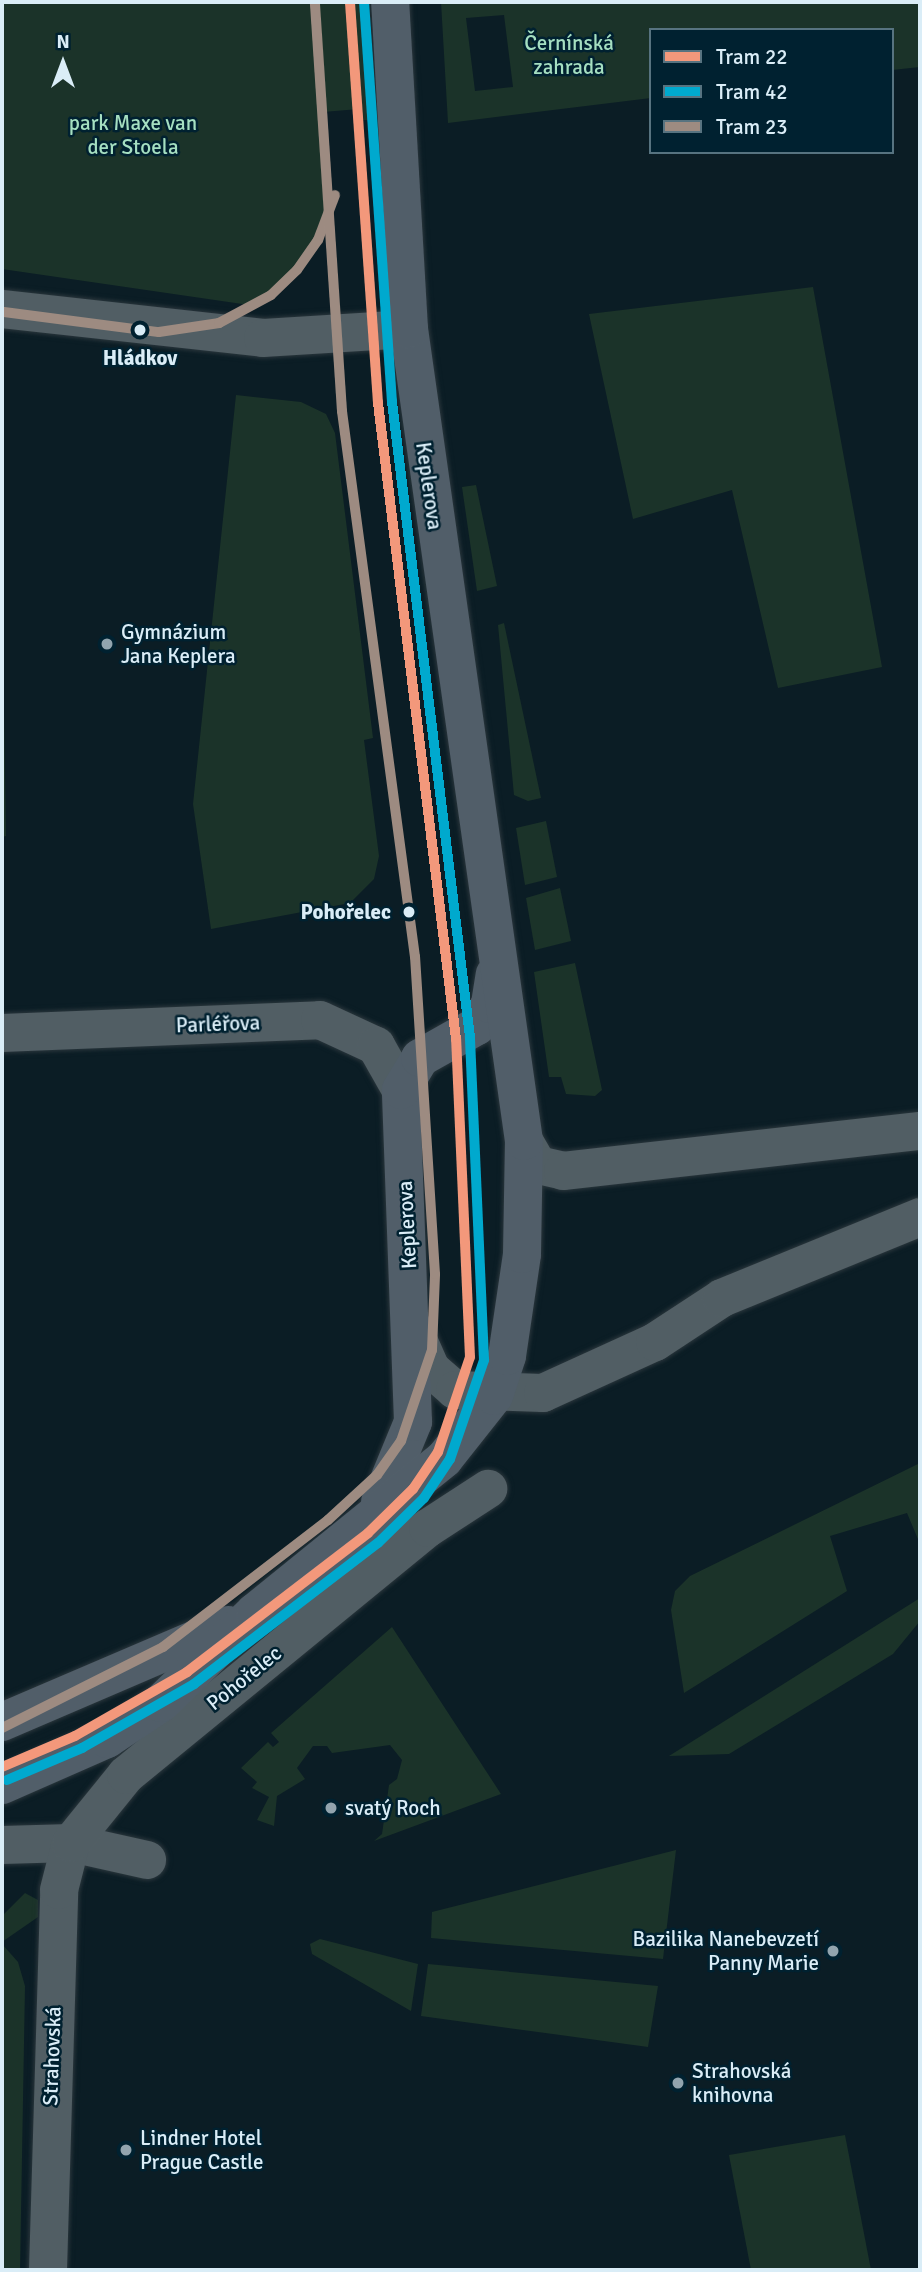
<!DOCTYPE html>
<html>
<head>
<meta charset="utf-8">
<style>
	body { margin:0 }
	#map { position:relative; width:922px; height:2272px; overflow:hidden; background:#0b1d25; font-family:Signika,sans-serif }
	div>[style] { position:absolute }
	.green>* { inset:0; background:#1b3329 }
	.roads { filter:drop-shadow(0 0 2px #2a363c) drop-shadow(0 0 2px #2a363c) }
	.minor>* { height:38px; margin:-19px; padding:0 19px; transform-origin:19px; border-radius:19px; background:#515e64 }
	.major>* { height:38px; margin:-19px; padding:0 19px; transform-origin:19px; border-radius:19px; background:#515e69 }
	.tram-1>* { height:10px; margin:-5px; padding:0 5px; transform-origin:5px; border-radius:5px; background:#f3987b }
	.tram-2>* { height:10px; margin:-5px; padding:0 5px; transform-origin:5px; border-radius:5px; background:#00a9ce }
	.tram-3>* { height:10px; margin:-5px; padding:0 5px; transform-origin:5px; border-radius:5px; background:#9d8b81 }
	.dots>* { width:19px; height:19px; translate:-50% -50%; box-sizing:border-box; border:4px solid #002130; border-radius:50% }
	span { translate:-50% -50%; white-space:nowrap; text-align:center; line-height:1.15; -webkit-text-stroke:5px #002130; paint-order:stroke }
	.park-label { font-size:21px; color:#a5dfc1 }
	.stop-label { font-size:21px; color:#daedf7; font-weight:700 }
	.right { translate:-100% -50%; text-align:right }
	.street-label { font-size:21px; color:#daedf7 }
	.poi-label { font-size:21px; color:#daedf7 }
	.left { translate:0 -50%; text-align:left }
	.frame { position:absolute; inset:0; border:4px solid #daedf7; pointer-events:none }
	.legend { position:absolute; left:649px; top:28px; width:245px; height:126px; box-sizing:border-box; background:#002130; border:2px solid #577380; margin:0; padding:9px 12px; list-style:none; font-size:21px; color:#daedf7 }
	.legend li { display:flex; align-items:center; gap:14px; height:35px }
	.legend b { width:35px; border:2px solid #577380 }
	.north { position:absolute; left:28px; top:28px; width:70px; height:70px; -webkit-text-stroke:5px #002130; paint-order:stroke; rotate:0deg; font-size:19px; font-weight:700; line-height:28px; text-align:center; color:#daedf7 }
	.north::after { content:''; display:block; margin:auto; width:24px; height:32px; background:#daedf7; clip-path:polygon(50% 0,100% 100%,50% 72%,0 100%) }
</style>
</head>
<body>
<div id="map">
	<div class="green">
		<div style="clip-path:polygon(2px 2px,362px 2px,369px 120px,360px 120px,359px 109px,323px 112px,328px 221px,289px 282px,256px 306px,2px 269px)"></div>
		<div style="clip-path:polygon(evenodd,441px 2px,920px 2px,920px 67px,892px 70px,892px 30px,651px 30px,651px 98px,448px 123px,441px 2px,504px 15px,513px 87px,475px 91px,466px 18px,504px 15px)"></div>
		<div style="clip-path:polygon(813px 287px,882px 667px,778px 688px,732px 490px,633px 519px,589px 314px)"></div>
		<div style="clip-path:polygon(236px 395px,301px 402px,326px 414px,335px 433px,373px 738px,364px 740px,379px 856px,374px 879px,350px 903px,211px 929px,193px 804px)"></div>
		<div style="clip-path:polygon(476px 485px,497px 586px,477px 591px,462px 487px)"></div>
		<div style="clip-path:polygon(2px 584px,6px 836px,2px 837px)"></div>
		<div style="clip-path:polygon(504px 623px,541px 798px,528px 801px,514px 795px,498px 625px)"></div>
		<div style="clip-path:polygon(546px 821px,557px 877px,525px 885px,516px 828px)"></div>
		<div style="clip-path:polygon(560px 888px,571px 941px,535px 950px,526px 898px)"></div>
		<div style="clip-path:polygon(575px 963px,602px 1090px,595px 1096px,566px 1094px,561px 1077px,549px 1077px,534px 972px)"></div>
		<div style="clip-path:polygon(920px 1463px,920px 1544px,907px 1513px,830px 1536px,847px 1591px,684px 1693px,671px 1610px,675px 1591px,690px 1576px)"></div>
		<div style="clip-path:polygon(920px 1598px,920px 1621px,893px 1654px,729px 1754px,669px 1756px)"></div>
		<div style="clip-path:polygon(392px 1627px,501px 1794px,374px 1841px,382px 1834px,389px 1785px,397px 1779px,402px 1760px,390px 1745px,332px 1753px,327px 1746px,313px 1746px,297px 1768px,305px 1779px,277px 1796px,274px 1826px,257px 1820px,269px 1797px,252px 1788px,257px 1782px,241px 1768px,268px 1742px,273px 1747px,279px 1742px,271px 1733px)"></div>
		<div style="clip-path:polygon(676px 1850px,663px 1959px,431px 1938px,432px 1912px)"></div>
		<div style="clip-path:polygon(25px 1893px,38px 1900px,38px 1917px,2px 1942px,2px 1916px)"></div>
		<div style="clip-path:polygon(320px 1939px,418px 1964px,411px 2011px,312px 1954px,310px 1944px)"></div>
		<div style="clip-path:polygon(2px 1944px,18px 1962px,25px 1986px,20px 2270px,2px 2270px)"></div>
		<div style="clip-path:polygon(428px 1964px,658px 1986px,648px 2047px,421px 2016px)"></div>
		<div style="clip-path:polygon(845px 2135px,871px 2270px,751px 2270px,729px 2155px)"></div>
	</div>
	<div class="roads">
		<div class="minor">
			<div style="left:2px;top:309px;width:263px;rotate:6.3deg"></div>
			<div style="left:263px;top:338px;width:146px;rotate:-3.5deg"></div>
			<div style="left:2px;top:1033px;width:318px;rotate:-2.3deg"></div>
			<div style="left:320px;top:1020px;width:62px;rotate:24.9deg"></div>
			<div style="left:376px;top:1046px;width:51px;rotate:60.4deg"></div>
			<div style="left:524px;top:1141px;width:28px;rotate:60deg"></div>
			<div style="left:538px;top:1165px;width:26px;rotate:13deg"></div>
			<div style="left:563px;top:1171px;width:359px;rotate:-6.4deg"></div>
			<div style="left:412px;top:1326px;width:47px;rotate:66.2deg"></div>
			<div style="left:431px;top:1369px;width:32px;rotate:41deg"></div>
			<div style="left:455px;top:1390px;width:88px;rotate:2deg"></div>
			<div style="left:543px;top:1393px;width:123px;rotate:-24.5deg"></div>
			<div style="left:655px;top:1342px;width:80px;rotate:-33.3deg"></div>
			<div style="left:722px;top:1298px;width:214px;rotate:-22.2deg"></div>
			<div style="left:2px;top:1845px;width:69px;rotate:-1.7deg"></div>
			<div style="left:71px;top:1843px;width:78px;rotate:12.6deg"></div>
			<div style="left:48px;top:2270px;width:380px;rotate:-88.3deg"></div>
			<div style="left:59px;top:1890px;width:49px;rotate:-75.7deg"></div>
			<div style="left:71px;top:1843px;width:87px;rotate:-51deg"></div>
			<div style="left:126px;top:1775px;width:390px;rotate:-39.3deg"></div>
			<div style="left:428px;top:1528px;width:72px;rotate:-33deg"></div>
		</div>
		<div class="major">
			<div style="left:380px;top:1502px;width:87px;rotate:-67.6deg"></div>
			<div style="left:413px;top:1422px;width:332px;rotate:-92.1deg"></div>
			<div style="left:401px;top:1090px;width:37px;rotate:-59deg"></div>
			<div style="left:420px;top:1058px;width:65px;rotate:-29.3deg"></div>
			<div style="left:477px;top:1026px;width:26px;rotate:-59deg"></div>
			<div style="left:490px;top:1004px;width:30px;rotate:-81deg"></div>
			<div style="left:2px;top:1722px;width:246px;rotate:-23.2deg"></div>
			<div style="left:2px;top:1785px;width:115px;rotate:-23.7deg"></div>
			<div style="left:107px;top:1739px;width:65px;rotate:-33.7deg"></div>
			<div style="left:161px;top:1703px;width:131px;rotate:-44.1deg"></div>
			<div style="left:255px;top:1612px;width:243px;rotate:-39deg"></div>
			<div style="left:444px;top:1459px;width:80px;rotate:-51.6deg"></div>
			<div style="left:494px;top:1396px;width:42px;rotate:-72deg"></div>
			<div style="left:507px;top:1356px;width:103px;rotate:-81.6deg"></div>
			<div style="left:522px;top:1254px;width:113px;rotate:-89deg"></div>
			<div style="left:524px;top:1141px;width:820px;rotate:-98.06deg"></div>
			<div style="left:409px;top:329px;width:328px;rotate:-93.3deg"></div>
		</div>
	</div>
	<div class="tram-1">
		<div style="left:2px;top:1767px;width:79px;rotate:-23deg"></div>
		<div style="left:75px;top:1736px;width:129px;rotate:-29.7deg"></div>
		<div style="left:187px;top:1672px;width:228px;rotate:-37.5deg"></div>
		<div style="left:368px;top:1533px;width:63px;rotate:-44.4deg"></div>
		<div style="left:413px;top:1489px;width:45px;rotate:-56deg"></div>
		<div style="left:438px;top:1452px;width:100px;rotate:-71.4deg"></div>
		<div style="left:470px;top:1357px;width:318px;rotate:-92.5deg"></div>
		<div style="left:456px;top:1039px;width:641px;rotate:-96.99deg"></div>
		<div style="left:378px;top:403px;width:402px;rotate:-94deg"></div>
	</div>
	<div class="tram-2">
		<div style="left:7px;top:1780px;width:82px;rotate:-23.1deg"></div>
		<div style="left:82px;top:1748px;width:129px;rotate:-29.7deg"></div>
		<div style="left:194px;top:1684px;width:232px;rotate:-37.5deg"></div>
		<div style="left:378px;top:1543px;width:64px;rotate:-44.4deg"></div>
		<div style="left:424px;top:1498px;width:47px;rotate:-56.3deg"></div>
		<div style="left:450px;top:1459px;width:105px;rotate:-71deg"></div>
		<div style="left:484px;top:1360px;width:323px;rotate:-92.5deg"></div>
		<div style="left:470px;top:1037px;width:640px;rotate:-97deg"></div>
		<div style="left:392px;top:402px;width:401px;rotate:-94deg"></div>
	</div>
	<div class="tram-3">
		<div style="left:4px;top:312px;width:156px;rotate:7.4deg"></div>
		<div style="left:159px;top:332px;width:61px;rotate:-8.5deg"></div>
		<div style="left:219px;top:323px;width:59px;rotate:-28.3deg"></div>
		<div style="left:271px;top:295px;width:36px;rotate:-44deg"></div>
		<div style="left:297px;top:270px;width:37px;rotate:-55deg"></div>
		<div style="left:318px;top:240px;width:48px;rotate:-69.3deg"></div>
		<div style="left:2px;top:1728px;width:180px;rotate:-26.7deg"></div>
		<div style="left:163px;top:1647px;width:208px;rotate:-37.6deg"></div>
		<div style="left:328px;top:1520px;width:67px;rotate:-42.6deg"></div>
		<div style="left:377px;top:1475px;width:42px;rotate:-54.8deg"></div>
		<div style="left:401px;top:1441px;width:96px;rotate:-71.2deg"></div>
		<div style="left:432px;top:1350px;width:76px;rotate:-87.7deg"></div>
		<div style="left:435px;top:1274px;width:318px;rotate:-93.6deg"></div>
		<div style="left:415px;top:957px;width:551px;rotate:-97.62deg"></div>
		<div style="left:342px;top:411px;width:409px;rotate:-93.8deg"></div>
	</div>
	<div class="dots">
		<div style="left:140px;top:330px;background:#daedf7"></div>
		<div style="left:107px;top:644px;background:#92a4ae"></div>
		<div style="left:409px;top:912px;background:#daedf7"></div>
		<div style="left:331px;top:1808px;background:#92a4ae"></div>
		<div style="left:833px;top:1951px;background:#92a4ae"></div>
		<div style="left:678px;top:2083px;background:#92a4ae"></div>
		<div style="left:126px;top:2150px;background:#92a4ae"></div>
	</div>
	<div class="park-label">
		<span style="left:569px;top:55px">Černínská<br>zahrada</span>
		<span style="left:133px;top:135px">park Maxe van<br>der Stoela</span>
	</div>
	<div class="stop-label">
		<span style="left:140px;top:358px">Hládkov</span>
		<span class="right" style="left:391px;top:912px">Pohořelec</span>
	</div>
	<div class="street-label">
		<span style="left:429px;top:486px;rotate:82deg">Keplerova</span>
		<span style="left:218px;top:1024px;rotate:-2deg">Parléřova</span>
		<span style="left:407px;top:1225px;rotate:-93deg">Keplerova</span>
		<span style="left:244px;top:1678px;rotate:-39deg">Pohořelec</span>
		<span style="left:52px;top:2056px;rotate:-88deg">Strahovská</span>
	</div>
	<div class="poi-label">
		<span class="left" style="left:121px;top:644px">Gymnázium<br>Jana Keplera</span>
		<span class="left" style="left:345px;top:1808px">svatý Roch</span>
		<span class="right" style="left:819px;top:1951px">Bazilika Nanebevzetí<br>Panny Marie</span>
		<span class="left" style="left:692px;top:2083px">Strahovská<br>knihovna</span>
		<span class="left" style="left:140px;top:2150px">Lindner Hotel<br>Prague Castle</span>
	</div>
	<div class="frame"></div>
	<ul class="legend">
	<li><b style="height:9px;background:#f3987b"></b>Tram 22</li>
	<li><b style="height:9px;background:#00a9ce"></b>Tram 42</li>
	<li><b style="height:9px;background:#9d8b81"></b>Tram 23</li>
	</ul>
	<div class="north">N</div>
</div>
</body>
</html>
